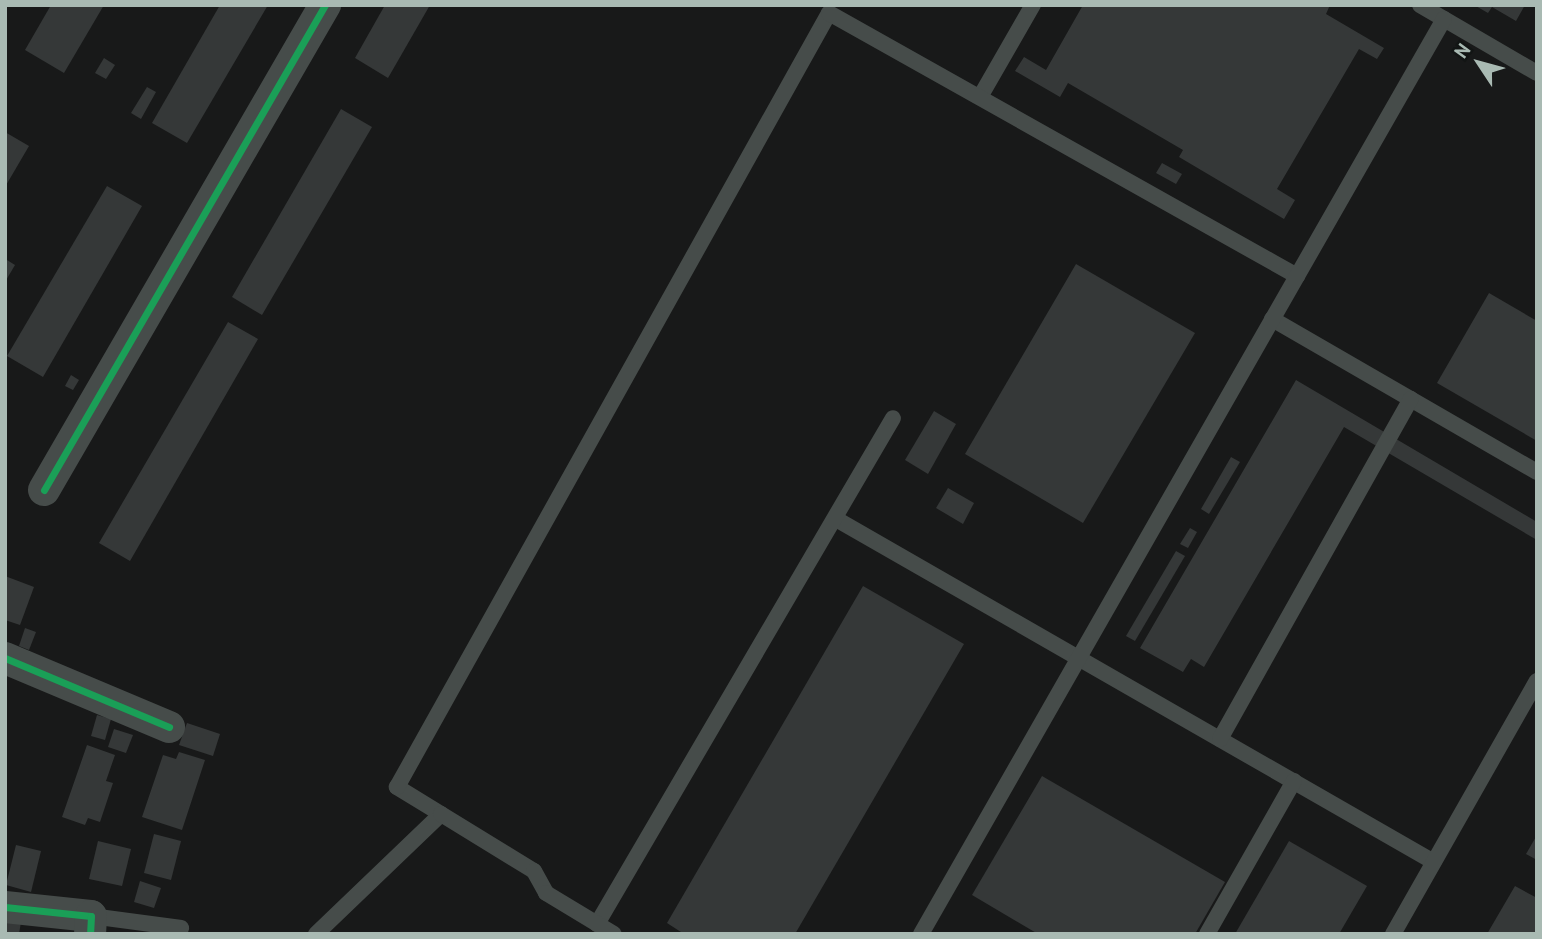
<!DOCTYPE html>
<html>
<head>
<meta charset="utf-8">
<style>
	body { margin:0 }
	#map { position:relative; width:1542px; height:939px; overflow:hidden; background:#181919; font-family:"PT Sans",sans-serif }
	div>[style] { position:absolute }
	.building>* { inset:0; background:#353838 }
	.service>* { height:16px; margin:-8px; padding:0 8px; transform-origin:8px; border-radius:8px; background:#464c4a }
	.minor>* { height:32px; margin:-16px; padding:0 16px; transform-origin:16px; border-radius:16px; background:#464c4a }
	.cycleway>* { height:7px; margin:-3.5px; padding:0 3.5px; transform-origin:3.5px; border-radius:3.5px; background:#1a9f57 }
	span { translate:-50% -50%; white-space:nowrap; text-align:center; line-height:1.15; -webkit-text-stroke:5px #121514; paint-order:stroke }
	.frame { position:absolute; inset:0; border:7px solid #a9bab3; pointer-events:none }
	.north { position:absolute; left:1444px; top:28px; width:70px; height:70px; -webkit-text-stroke:5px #121514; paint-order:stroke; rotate:306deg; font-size:19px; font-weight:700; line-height:28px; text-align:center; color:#a9bab3 }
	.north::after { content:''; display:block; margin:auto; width:24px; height:32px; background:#a9bab3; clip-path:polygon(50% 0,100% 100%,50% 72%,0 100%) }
</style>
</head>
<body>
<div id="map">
	<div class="building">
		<div style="clip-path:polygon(51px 5px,104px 5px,64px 73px,25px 50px)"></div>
		<div style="clip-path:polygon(220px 5px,268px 5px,187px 143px,152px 123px)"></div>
		<div style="clip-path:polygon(385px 5px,430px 5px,388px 78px,355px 58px)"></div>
		<div style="clip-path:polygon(1083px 5px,1330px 5px,1326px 14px,1384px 48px,1377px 59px,1359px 49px,1277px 189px,1295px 200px,1284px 219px,1179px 157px,1183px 150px,1068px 83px,1060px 97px,1015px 71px,1024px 57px,1046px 70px)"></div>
		<div style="clip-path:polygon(1474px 5px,1525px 5px,1516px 21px,1492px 7px,1488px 13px)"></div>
		<div style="clip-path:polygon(104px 58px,115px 65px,106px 79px,95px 73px)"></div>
		<div style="clip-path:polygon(147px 87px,156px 92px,141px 119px,131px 113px)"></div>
		<div style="clip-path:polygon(341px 109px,372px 127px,262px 315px,232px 297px)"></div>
		<div style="clip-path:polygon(5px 132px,29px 146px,5px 187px)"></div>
		<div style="clip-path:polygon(1162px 163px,1182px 174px,1176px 184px,1156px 173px)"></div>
		<div style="clip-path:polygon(107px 186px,142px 206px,43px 377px,7px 356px)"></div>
		<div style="clip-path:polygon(7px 260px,15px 265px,5px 282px,5px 263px)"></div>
		<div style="clip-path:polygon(1076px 264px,1195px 333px,1083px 523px,965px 454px)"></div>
		<div style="clip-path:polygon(1489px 293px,1537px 321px,1537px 441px,1437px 383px)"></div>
		<div style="clip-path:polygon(228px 322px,258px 339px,130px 561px,99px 543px)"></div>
		<div style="clip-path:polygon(71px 375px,79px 380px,73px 390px,65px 386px)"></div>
		<div style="clip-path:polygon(1296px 380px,1537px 522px,1537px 540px,1344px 427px,1204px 667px,1191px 659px,1183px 672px,1140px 648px)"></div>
		<div style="clip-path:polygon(934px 411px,956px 424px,928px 474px,905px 460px)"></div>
		<div style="clip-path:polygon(1231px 457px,1240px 462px,1209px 514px,1201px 509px)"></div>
		<div style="clip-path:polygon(948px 488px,974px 503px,963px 524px,936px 508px)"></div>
		<div style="clip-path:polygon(1190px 528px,1197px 532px,1188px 548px,1180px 544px)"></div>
		<div style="clip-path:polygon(1176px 551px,1185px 556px,1135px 641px,1126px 636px)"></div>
		<div style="clip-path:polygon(5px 576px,34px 587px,20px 625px,5px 620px)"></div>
		<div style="clip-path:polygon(863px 586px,964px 644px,795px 934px,684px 934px,667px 923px)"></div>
		<div style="clip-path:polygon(25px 628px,36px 632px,29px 650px,19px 646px)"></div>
		<div style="clip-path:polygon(97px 715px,111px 719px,105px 740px,91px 736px)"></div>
		<div style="clip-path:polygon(187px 723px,220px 734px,213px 756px,179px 745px)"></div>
		<div style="clip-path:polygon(114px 729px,133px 735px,126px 753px,108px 747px)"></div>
		<div style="clip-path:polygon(87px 745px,115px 755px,106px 781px,113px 783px,100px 822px,88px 818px,85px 825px,62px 817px)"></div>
		<div style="clip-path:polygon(179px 752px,205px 760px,182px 830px,142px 817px,163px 755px,176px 759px)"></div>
		<div style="clip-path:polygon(1042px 776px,1225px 882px,1195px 934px,1038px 934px,972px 895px)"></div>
		<div style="clip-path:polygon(154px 834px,181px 841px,171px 880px,144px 873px)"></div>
		<div style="clip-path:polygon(1537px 835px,1537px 860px,1526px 854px)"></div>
		<div style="clip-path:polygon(98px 841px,131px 849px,122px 886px,89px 879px)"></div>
		<div style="clip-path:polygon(1289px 841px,1367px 886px,1339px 934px,1235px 934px)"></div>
		<div style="clip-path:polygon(16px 845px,41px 851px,31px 892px,6px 885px)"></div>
		<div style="clip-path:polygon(140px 881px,161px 888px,154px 908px,134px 902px)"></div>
		<div style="clip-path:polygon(1515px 886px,1537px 898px,1537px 934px,1487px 934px)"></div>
		<div style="clip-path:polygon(5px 920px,21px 922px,19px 934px,5px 934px)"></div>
	</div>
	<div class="service">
		<div style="left:1420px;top:5px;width:135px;rotate:30.2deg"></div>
		<div style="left:980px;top:97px;width:106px;rotate:-60.1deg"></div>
		<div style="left:1272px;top:319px;width:306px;rotate:30deg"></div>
		<div style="left:836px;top:519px;width:689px;rotate:29.84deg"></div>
		<div style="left:1220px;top:739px;width:390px;rotate:-60.7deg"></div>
		<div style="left:441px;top:814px;width:52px;rotate:-148.5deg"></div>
		<div style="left:397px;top:787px;width:886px;rotate:-60.83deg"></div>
		<div style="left:829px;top:13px;width:537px;rotate:29.33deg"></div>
		<div style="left:91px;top:916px;width:91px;rotate:7.6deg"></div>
		<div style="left:597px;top:924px;width:586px;rotate:-59.67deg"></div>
		<div style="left:316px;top:934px;width:173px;rotate:-43.8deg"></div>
		<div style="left:441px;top:814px;width:109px;rotate:31.5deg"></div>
		<div style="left:534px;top:871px;width:25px;rotate:61deg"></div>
		<div style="left:546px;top:893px;width:79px;rotate:31.1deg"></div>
		<div style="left:921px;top:934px;width:1054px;rotate:-60.25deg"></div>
		<div style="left:1207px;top:934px;width:176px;rotate:-60.4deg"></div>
		<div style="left:1393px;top:934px;width:291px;rotate:-60.4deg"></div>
	</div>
	<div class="minor">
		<div style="left:44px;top:490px;width:561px;rotate:-59.91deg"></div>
		<div style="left:5px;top:658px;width:178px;rotate:22.8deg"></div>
		<div style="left:5px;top:907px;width:86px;rotate:6deg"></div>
		<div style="left:91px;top:916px;width:18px;rotate:93deg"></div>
	</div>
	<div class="cycleway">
		<div style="left:44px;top:490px;width:561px;rotate:-59.91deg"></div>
		<div style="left:5px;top:658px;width:178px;rotate:22.8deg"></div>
		<div style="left:5px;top:907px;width:86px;rotate:6deg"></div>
		<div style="left:91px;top:916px;width:18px;rotate:93deg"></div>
	</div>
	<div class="frame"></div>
	<div class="north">N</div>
</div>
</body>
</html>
